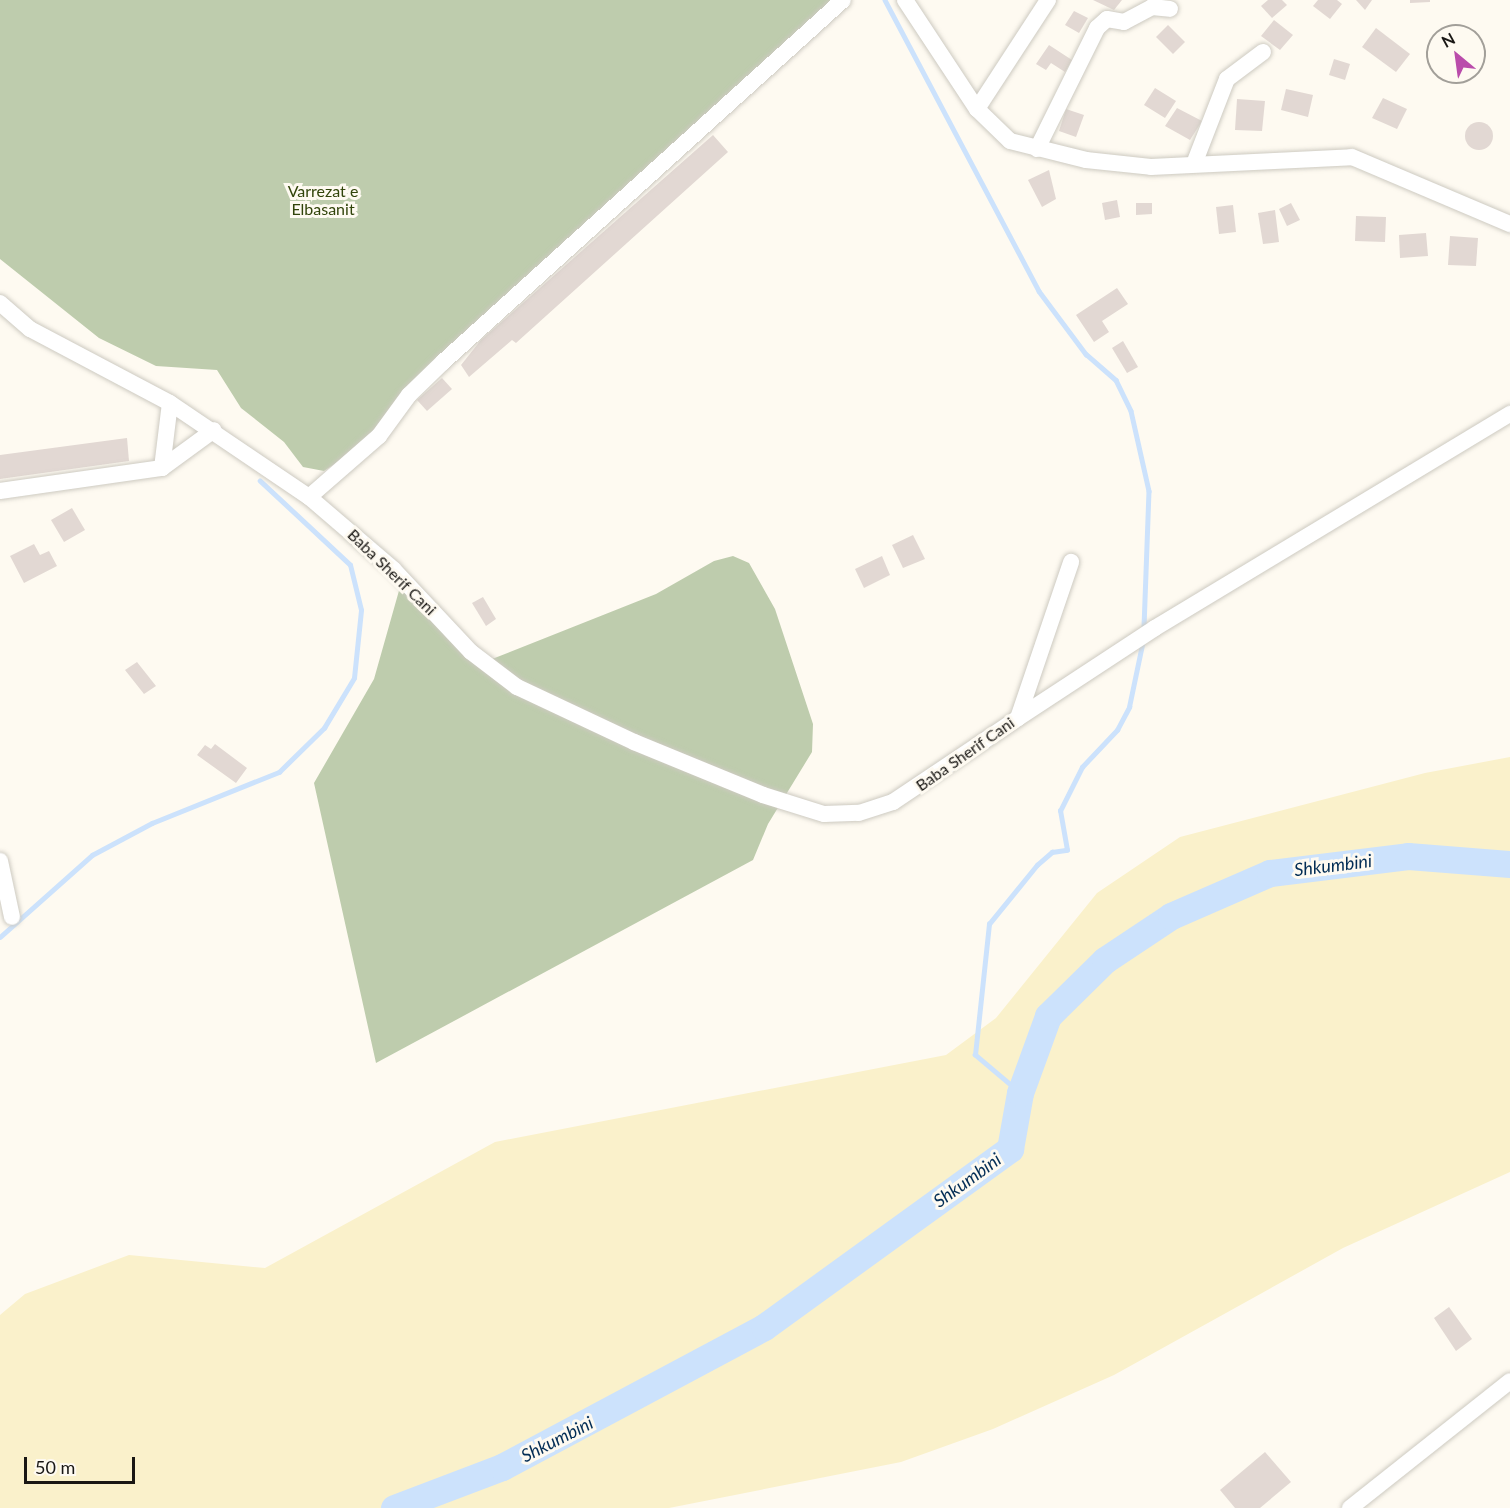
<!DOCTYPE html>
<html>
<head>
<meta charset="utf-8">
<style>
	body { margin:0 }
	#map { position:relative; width:1510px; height:1508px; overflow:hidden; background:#fefaf1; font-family:Lato,sans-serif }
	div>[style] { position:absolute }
	.green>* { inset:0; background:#beccad }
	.sand>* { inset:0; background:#faf1cb }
	.stream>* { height:4.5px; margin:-2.25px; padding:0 2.25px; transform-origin:2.25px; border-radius:2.25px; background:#cce2fc }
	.river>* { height:27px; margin:-13.5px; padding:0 13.5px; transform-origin:13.5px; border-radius:13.5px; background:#cce2fc }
	.building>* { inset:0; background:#e2d8d3 }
	.round { border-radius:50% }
	.roads { filter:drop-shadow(0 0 2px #cdcac1) drop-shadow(0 0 2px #cdcac1) }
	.street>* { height:16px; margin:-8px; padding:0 8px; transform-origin:8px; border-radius:8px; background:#fff }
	span { translate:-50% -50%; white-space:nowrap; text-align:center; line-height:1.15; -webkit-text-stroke:6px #fefaf1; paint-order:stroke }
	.park-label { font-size:16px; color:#31440a }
	.street-label { font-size:16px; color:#191714 }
	.water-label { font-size:18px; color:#032d55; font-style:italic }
	.north { position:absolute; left:1426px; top:24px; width:60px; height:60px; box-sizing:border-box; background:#fefaf1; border:2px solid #a29f99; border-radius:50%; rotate:331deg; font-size:16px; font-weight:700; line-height:24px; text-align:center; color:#191714 }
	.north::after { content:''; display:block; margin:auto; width:21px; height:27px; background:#ba4cab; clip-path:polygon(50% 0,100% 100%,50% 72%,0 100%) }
	.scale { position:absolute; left:24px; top:1457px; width:111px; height:27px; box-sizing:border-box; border:3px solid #191714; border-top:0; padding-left:8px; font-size:18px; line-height:21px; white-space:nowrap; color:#191714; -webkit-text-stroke:4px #fefaf1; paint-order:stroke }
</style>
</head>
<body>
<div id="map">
	<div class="green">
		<div style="clip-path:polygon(0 0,838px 0,360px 447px,324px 471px,303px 467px,284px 442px,241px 408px,217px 370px,156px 366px,99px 338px,0 259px)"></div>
		<div style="clip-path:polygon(733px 556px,749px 563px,775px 609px,813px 724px,812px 752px,768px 824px,753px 860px,376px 1063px,314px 783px,374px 679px,402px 580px,482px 663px,656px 594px,714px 561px)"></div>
	</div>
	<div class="sand">
		<div style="clip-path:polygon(1510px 757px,1510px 1172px,1343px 1248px,1114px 1375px,993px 1429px,901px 1462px,669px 1508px,0 1508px,0 1315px,25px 1294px,129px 1255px,265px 1268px,495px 1142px,946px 1055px,996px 1018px,1097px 893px,1180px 837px,1425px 773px)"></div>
	</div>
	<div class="stream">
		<div style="left:885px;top:0;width:329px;rotate:62.1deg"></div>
		<div style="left:1039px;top:291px;width:79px;rotate:53.3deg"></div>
		<div style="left:1086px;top:354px;width:40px;rotate:41deg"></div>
		<div style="left:1116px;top:380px;width:34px;rotate:64deg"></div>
		<div style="left:1131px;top:411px;width:82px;rotate:77.3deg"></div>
		<div style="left:1149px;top:491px;width:138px;rotate:92.1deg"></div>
		<div style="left:0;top:937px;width:123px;rotate:-41.7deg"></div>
		<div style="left:92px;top:855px;width:68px;rotate:-28.1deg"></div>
		<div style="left:152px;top:823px;width:137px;rotate:-21.9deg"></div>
		<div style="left:279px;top:772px;width:63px;rotate:-44.4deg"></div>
		<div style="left:324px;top:728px;width:58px;rotate:-59deg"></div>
		<div style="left:354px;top:678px;width:68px;rotate:-84.1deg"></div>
		<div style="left:361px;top:610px;width:46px;rotate:-103.7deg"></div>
		<div style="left:350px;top:565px;width:123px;rotate:-137deg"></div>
		<div style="left:1020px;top:1093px;width:59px;rotate:-139.8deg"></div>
		<div style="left:975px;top:1055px;width:132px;rotate:-83.9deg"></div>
		<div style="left:989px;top:924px;width:76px;rotate:-50.9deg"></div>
		<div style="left:1037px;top:865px;width:20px;rotate:-41deg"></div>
		<div style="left:1052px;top:852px;width:15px;rotate:-8deg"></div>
		<div style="left:1067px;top:850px;width:40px;rotate:-100deg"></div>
		<div style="left:1060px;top:811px;width:49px;rotate:-63.4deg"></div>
		<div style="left:1082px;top:767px;width:51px;rotate:-46.6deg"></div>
		<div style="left:1117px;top:730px;width:26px;rotate:-62deg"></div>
		<div style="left:1129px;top:707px;width:68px;rotate:-78.2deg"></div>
	</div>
	<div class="river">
		<div style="left:394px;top:1508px;width:116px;rotate:-20.8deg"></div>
		<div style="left:502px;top:1467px;width:297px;rotate:-28.1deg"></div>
		<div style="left:764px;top:1327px;width:304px;rotate:-35.9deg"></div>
		<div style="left:1010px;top:1149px;width:57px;rotate:-79.9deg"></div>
		<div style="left:1020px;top:1093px;width:82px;rotate:-70deg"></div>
		<div style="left:1048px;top:1016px;width:80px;rotate:-44.5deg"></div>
		<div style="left:1105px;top:960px;width:79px;rotate:-33.7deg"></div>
		<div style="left:1171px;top:916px;width:108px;rotate:-23.5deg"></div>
		<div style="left:1270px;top:873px;width:139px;rotate:-7deg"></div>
		<div style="left:1408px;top:856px;width:102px;rotate:4.5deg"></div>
	</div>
	<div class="building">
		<div style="clip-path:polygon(1093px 0,1122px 0,1114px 10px)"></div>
		<div style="clip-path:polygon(1268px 0,1282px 0,1287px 5px,1272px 18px,1261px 6px)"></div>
		<div style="clip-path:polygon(1318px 0,1337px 0,1342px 4px,1330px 19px,1313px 6px)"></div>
		<div style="clip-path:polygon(1356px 0,1372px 0,1365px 10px)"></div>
		<div style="clip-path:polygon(1410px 0,1430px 0,1430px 2px,1410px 3px)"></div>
		<div style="clip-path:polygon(1074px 11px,1088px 18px,1079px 33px,1065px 25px)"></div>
		<div style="clip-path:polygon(1274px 20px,1293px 35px,1280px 50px,1261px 36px)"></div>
		<div style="clip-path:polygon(1168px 25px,1185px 42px,1173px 54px,1156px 37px)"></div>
		<div style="clip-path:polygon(1376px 28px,1410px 54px,1396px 72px,1362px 47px)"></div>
		<div style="clip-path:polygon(1049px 45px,1072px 60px,1065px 72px,1051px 63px,1046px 70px,1036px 64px)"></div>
		<div style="clip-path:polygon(1334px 59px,1350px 64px,1345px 80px,1329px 75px)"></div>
		<div style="clip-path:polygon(1155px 88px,1176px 101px,1165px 118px,1144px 105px)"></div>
		<div style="clip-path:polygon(1286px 89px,1313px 95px,1308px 117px,1281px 110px)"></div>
		<div style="clip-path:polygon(1383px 98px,1407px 109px,1397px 129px,1372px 118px)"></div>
		<div style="clip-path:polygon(1237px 99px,1265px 101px,1262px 131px,1235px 130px)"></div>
		<div style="clip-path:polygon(1177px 108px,1202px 121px,1190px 140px,1165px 126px)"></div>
		<div style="clip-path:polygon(1066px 109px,1084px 115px,1076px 137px,1059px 131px)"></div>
		<div class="round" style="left:1465px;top:122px;width:28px;height:28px"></div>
		<div style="clip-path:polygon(713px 135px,728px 152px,516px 343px,512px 340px,469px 377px,461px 365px,481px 340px)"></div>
		<div style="clip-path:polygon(1049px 170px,1056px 199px,1042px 207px,1028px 180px)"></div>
		<div style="clip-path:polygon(1117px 200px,1120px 217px,1105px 220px,1102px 203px)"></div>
		<div style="clip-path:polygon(1136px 203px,1152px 203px,1152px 214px,1136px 215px)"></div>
		<div style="clip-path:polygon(1291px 203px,1300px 220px,1287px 226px,1279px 209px)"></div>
		<div style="clip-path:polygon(1233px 205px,1236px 232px,1219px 234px,1216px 207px)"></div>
		<div style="clip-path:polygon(1275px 210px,1279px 242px,1263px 244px,1258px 213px)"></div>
		<div style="clip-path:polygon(1356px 216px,1386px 217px,1385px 242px,1355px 241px)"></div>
		<div style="clip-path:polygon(1426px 233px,1428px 256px,1400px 258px,1399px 235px)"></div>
		<div style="clip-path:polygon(1450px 236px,1478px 238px,1476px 266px,1448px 265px)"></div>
		<div style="clip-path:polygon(1117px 288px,1128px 304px,1102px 321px,1109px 332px,1094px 342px,1076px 315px)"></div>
		<div style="clip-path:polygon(1123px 341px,1138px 367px,1127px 373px,1112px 348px)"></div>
		<div style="clip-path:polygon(442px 378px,452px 389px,427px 411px,417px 400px)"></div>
		<div style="clip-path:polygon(127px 438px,129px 461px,0 479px,0 455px)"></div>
		<div style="clip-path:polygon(72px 508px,85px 530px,64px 542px,51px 520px)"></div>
		<div style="clip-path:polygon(913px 535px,925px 559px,903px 568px,892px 545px)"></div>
		<div style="clip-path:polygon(34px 544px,40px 555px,49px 551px,57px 566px,24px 583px,10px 556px)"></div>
		<div style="clip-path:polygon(882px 556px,890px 575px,864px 588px,855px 569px)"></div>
		<div style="clip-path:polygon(483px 597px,496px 619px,486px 626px,472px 603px)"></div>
		<div style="clip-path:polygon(137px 662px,156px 686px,144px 694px,125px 670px)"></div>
		<div style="clip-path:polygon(215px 744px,247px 768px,236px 783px,197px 755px,205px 745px,211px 749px)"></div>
		<div style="clip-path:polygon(1449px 1307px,1472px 1339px,1456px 1351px,1434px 1318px)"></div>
		<div style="clip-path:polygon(1265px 1452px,1291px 1482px,1260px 1508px,1235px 1508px,1220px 1490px)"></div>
	</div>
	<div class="roads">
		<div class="street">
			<div style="left:905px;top:0;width:131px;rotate:56.6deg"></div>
			<div style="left:977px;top:109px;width:46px;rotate:44.1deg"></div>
			<div style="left:1010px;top:141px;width:78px;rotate:14deg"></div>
			<div style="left:1086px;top:160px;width:65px;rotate:6.1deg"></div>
			<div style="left:1151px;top:167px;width:201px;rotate:-2.8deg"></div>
			<div style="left:1352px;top:157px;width:172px;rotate:23deg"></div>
			<div style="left:977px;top:109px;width:130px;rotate:-56.9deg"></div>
			<div style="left:1037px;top:149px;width:135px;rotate:-63.6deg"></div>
			<div style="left:1097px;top:28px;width:13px;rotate:-42deg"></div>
			<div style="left:1107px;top:19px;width:17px;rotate:10deg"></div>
			<div style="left:1124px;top:22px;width:32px;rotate:-28deg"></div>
			<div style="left:1152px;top:7px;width:18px;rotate:6deg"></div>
			<div style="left:1194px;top:164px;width:91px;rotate:-68.8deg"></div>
			<div style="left:1227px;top:79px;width:45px;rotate:-36.9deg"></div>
			<div style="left:0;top:303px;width:40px;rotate:41deg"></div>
			<div style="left:30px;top:329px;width:158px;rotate:27.9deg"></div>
			<div style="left:170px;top:403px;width:168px;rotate:34.1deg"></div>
			<div style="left:309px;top:497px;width:111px;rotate:40.6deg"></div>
			<div style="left:393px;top:569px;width:114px;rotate:46.8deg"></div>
			<div style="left:471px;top:652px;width:58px;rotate:37.3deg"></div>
			<div style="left:517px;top:687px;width:129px;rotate:25.2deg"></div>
			<div style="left:634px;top:742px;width:139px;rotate:22.3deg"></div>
			<div style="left:763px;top:795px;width:64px;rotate:17.3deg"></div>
			<div style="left:824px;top:814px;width:35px;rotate:-2deg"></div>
			<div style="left:859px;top:813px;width:36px;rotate:-18deg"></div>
			<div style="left:893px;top:802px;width:151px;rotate:-33.9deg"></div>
			<div style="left:1018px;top:718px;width:165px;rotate:-71.2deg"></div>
			<div style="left:162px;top:468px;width:65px;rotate:-83deg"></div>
			<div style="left:0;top:491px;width:164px;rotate:-8.1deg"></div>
			<div style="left:162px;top:468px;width:64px;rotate:-36.2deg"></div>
			<div style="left:309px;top:497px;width:93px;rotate:-41.1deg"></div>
			<div style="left:379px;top:436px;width:51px;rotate:-53.8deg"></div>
			<div style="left:409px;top:395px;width:47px;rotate:-44.1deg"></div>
			<div style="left:443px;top:362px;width:539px;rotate:-42.15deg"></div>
			<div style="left:1018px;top:718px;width:164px;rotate:-33.3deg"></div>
			<div style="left:1155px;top:628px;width:415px;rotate:-31.1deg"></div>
			<div style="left:0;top:861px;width:57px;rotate:77.9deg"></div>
			<div style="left:1350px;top:1508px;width:204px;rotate:-38.4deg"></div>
		</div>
	</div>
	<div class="park-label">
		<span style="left:323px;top:200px">Varrezat e<br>Elbasanit</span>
	</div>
	<div class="street-label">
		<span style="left:392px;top:572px;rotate:44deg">Baba Sherif Cani</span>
		<span style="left:965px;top:754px;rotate:-35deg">Baba Sherif Cani</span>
	</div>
	<div class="water-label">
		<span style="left:1333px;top:865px;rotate:-7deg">Shkumbini</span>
		<span style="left:967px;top:1180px;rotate:-36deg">Shkumbini</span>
		<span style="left:557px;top:1439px;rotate:-27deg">Shkumbini</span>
	</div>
	<div class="north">N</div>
	<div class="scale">50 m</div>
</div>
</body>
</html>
